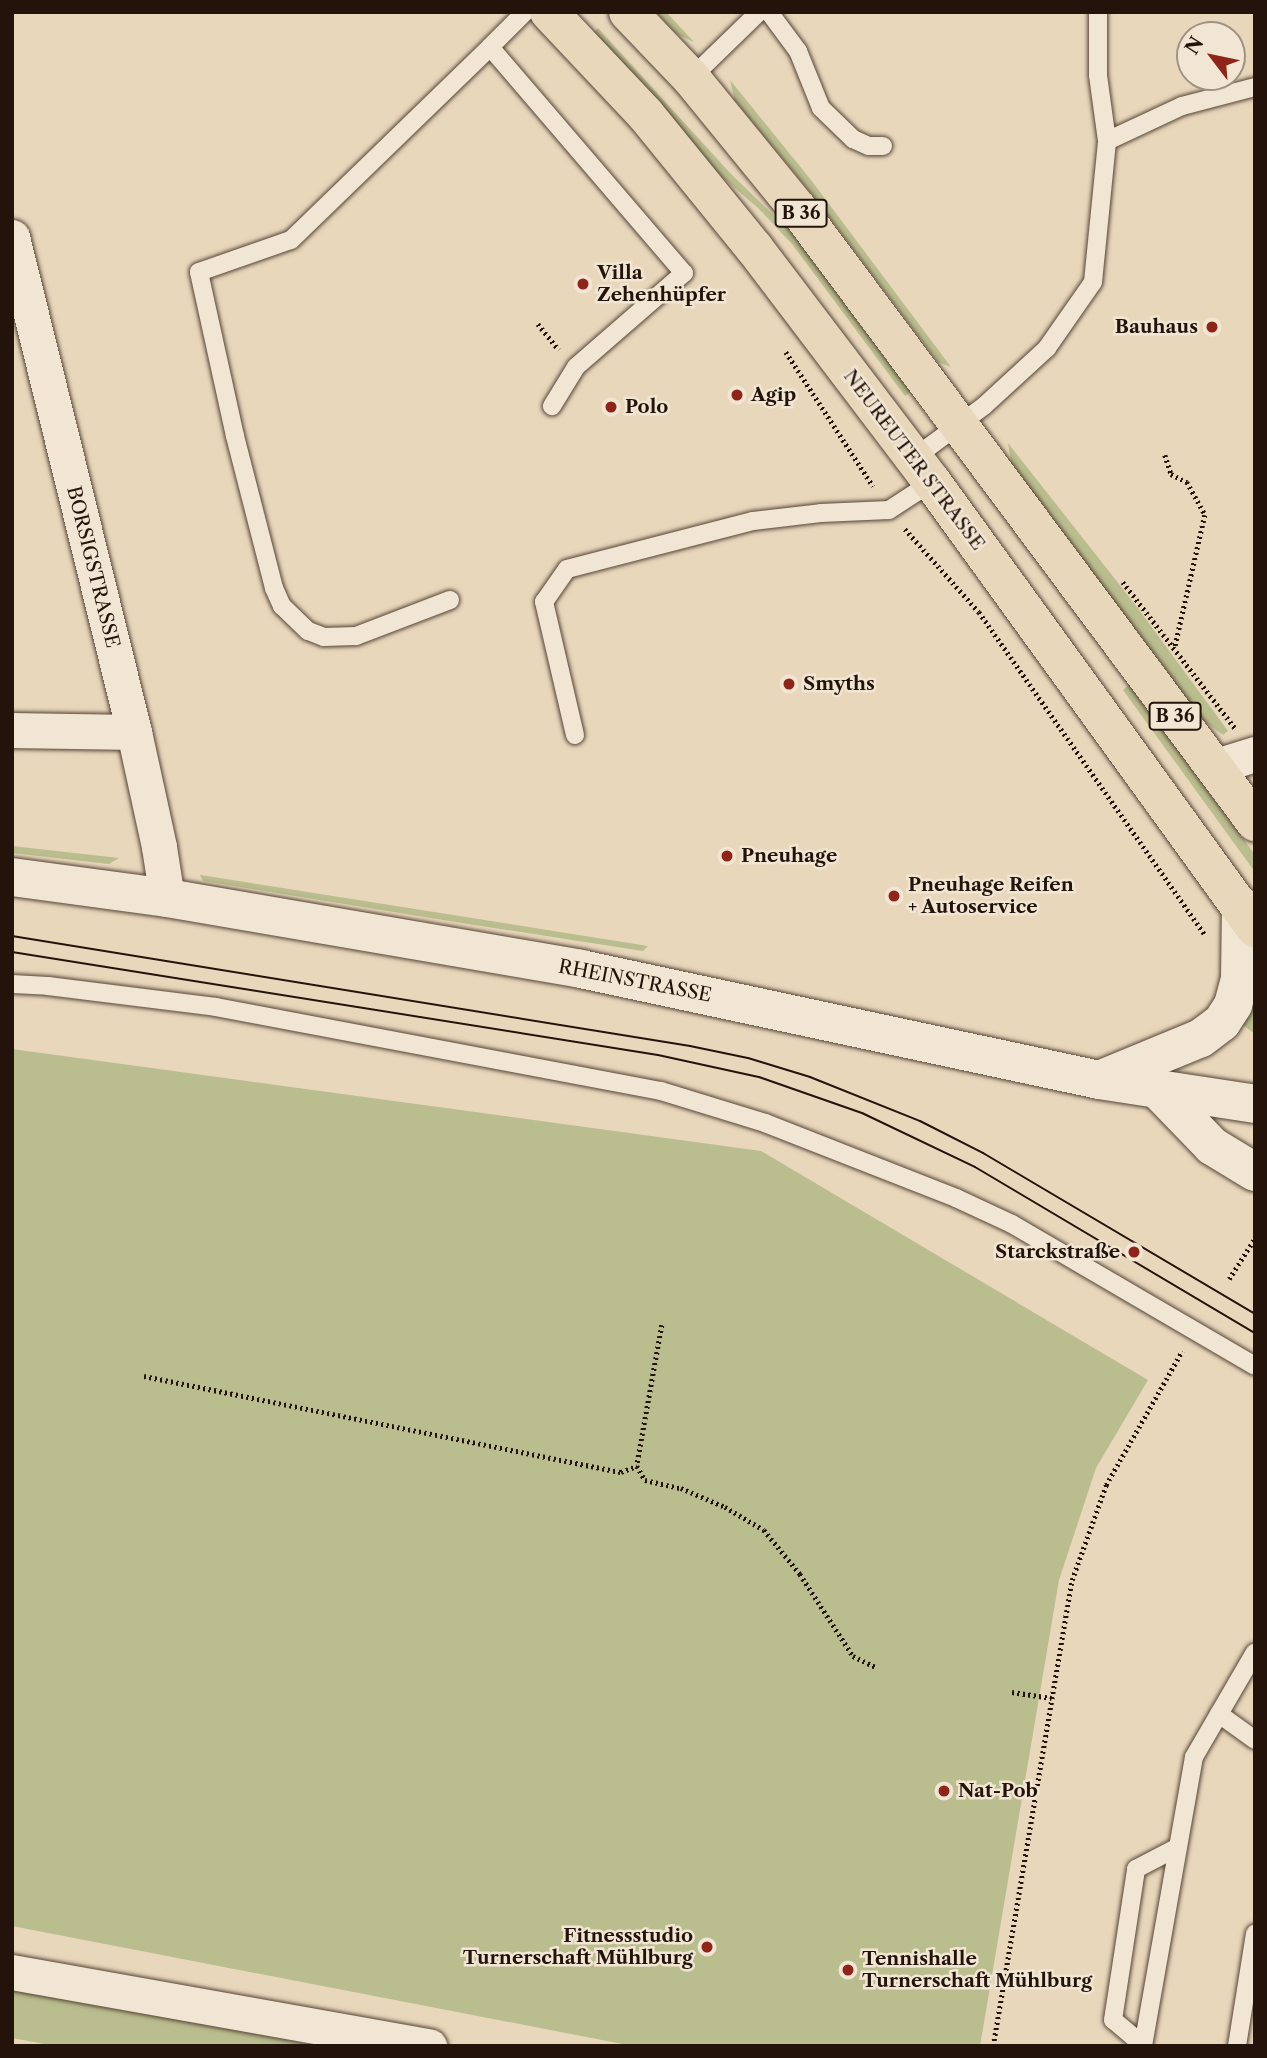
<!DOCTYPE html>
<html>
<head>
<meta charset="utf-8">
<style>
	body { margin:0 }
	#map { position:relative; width:1267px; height:2058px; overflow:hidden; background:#e9d7bc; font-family:"Libre Caslon Text",serif }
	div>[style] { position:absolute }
	.green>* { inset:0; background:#babd8e }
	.path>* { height:4.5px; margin-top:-2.25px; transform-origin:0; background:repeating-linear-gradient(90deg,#23130a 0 2px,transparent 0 5.5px) }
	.roads { filter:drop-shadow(0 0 2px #544436) drop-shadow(0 0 2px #544436) }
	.lane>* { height:18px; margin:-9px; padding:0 9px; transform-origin:9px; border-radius:9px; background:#f1e5d3 }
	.street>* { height:35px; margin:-17.5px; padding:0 17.5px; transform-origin:17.5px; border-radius:17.5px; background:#f1e5d3 }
	.secondary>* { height:38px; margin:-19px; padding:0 19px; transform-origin:19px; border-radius:19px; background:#f1e5d3 }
	.primary>* { height:38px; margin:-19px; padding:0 19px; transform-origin:19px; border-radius:19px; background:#e9d7bc }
	.tram>* { height:2px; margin:-1px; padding:0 1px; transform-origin:1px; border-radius:1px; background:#23130a }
	.dots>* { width:19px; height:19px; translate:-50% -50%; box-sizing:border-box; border:4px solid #f1e5d3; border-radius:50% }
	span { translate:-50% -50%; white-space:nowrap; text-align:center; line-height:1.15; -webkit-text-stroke:5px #f1e5d3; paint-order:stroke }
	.shield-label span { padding:2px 5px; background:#f1e5d3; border:2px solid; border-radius:5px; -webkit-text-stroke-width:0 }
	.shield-label { font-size:18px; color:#23130a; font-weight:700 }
	.poi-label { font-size:19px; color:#23130a; font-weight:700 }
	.left { translate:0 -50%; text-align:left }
	.right { translate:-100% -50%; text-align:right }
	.street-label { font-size:19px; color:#23130a }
	.frame { position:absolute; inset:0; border:14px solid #23130a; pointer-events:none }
	.north { position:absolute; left:1176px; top:21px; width:70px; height:70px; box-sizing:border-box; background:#f1e5d3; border:2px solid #9f9183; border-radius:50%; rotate:302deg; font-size:19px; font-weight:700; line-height:28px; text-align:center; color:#23130a }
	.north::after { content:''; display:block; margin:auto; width:24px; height:32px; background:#8f2418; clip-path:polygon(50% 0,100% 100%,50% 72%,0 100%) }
</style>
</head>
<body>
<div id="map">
	<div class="green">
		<div style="clip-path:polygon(656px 12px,666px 12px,694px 42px,678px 35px)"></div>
		<div style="clip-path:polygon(598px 28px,731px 174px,801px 242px,912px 391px,905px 396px,792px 244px,758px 208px,723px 178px,593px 33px)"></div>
		<div style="clip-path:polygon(730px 80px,811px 180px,951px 367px,938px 362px,812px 194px,735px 101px)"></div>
		<div style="clip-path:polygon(1008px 443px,1137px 607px,1228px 731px,1223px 735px,1199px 717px,1023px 481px,1011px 462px)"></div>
		<div style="clip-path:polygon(1131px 683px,1255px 855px,1255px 872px,1123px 690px)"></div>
		<div style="clip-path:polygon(12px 846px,119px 858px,109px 864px,12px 853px)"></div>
		<div style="clip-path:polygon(200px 875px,207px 876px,648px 946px,643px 951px,443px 920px,203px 881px)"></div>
		<div style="clip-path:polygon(1255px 970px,1255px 1034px,1239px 1022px)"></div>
		<div style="clip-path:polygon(12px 1049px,761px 1151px,1148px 1380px,1096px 1468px,1059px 1580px,980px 2046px,633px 2046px,12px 1926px)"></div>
		<div style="clip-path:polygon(12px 1988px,319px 2046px,56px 2046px,12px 2038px)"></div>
	</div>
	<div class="path">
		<div style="left:538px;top:324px;width:33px;rotate:51deg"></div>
		<div style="left:786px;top:352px;width:160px;rotate:57deg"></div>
		<div style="left:1165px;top:455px;width:20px;rotate:72deg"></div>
		<div style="left:1171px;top:474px;width:18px;rotate:27deg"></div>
		<div style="left:1187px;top:482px;width:38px;rotate:61deg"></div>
		<div style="left:1205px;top:515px;width:135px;rotate:102.8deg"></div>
		<div style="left:905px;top:529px;width:111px;rotate:48.3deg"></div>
		<div style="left:979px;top:612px;width:394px;rotate:55deg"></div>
		<div style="left:1123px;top:582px;width:184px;rotate:52.5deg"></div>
		<div style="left:1229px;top:1279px;width:49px;rotate:-57.6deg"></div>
		<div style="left:662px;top:1325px;width:143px;rotate:100.1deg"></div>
		<div style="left:637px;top:1466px;width:16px;rotate:60deg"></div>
		<div style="left:645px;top:1480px;width:37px;rotate:13deg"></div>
		<div style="left:681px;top:1488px;width:48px;rotate:23.4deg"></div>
		<div style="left:725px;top:1507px;width:45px;rotate:30.5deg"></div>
		<div style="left:764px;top:1530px;width:57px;rotate:50.7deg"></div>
		<div style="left:800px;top:1574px;width:98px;rotate:57.1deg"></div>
		<div style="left:853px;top:1656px;width:25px;rotate:26deg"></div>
		<div style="left:144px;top:1376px;width:487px;rotate:11.4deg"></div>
		<div style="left:621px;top:1472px;width:17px;rotate:-21deg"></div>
		<div style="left:1012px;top:1692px;width:40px;rotate:8.5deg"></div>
		<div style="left:993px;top:2046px;width:473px;rotate:-80.4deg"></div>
		<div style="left:1072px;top:1580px;width:101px;rotate:-70.3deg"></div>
		<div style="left:1106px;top:1485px;width:154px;rotate:-60.4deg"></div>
	</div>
	<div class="roads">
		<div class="lane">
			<div style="left:525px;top:12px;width:49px;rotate:135deg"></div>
			<div style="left:490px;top:47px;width:298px;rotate:49.4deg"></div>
			<div style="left:684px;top:273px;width:143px;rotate:139deg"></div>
			<div style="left:576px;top:367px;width:46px;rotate:121.6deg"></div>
			<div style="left:769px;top:12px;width:49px;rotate:53.4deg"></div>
			<div style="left:798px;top:51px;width:61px;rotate:68deg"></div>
			<div style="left:821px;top:108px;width:45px;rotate:44.1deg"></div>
			<div style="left:853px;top:139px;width:17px;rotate:24deg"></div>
			<div style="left:869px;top:146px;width:14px"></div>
			<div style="left:691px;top:78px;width:95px;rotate:-44.1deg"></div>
			<div style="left:1107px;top:141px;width:83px;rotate:-25deg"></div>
			<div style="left:1182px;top:106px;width:75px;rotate:-14.6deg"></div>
			<div style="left:914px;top:458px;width:87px;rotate:-36.6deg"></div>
			<div style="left:984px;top:406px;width:86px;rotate:-42.6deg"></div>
			<div style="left:1047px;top:348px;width:80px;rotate:-55.1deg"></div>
			<div style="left:1093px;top:282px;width:142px;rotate:-84.3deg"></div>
			<div style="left:1107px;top:141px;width:67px;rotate:-97.8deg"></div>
			<div style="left:1098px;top:75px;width:63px;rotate:-90deg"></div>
			<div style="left:450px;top:600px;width:101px;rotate:159deg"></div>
			<div style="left:356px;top:636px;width:32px;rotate:178deg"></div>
			<div style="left:324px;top:637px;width:17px;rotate:-159deg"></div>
			<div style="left:308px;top:631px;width:36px;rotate:-136deg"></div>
			<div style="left:282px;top:606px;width:20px;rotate:-114deg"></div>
			<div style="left:274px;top:588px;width:157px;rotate:-104.4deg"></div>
			<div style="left:235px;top:436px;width:168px;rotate:-102.4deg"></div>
			<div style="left:199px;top:272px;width:97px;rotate:-19.2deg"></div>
			<div style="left:291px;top:240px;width:277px;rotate:-44.1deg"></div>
			<div style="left:575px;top:735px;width:137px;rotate:-103.1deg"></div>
			<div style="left:544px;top:602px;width:40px;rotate:-55.1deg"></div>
			<div style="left:567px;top:569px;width:192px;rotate:-14.5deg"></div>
			<div style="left:753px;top:521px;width:68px;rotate:-6.7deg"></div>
			<div style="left:821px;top:513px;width:68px;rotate:-2.5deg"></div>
			<div style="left:889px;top:510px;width:51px;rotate:-33.1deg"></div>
			<div style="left:12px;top:984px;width:36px;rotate:3deg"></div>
			<div style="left:48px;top:986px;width:169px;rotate:7.1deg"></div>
			<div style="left:216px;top:1007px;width:453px;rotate:10.7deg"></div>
			<div style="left:661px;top:1091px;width:109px;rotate:17.1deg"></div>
			<div style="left:765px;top:1123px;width:205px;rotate:21.4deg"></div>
			<div style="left:956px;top:1198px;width:62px;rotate:24.9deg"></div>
			<div style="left:1012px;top:1224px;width:281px;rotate:30.3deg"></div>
			<div style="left:1219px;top:1714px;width:44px;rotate:35.8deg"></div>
			<div style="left:1143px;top:2045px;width:39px;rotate:-140deg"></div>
			<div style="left:1113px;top:2020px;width:153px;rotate:-81.3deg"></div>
			<div style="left:1136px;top:1869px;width:47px;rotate:-27.6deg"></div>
			<div style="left:1143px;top:2046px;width:293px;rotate:-80deg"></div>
			<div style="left:1194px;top:1757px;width:121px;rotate:-59.8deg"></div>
			<div style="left:1237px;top:2046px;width:114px;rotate:-80.9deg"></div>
		</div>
		<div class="street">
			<div style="left:12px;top:237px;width:510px;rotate:76.15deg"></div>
			<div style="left:134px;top:732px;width:118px;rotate:77.7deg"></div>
			<div style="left:159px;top:847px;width:52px;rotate:81.1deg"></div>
			<div style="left:12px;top:730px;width:122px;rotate:0.9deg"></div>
			<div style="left:1213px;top:767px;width:44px;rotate:-17.2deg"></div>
			<div style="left:12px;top:1972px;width:424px;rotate:10.1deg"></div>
		</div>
		<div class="secondary">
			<div style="left:12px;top:877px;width:156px;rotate:7.7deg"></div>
			<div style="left:167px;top:898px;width:420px;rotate:9.7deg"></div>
			<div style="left:581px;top:969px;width:530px;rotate:12.09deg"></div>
			<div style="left:1099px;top:1080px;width:158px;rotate:8.7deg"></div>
			<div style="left:1099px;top:1080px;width:110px;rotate:-22.4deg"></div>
			<div style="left:1201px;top:1038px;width:26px;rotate:-37deg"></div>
			<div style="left:1222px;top:1022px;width:20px;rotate:-57deg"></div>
			<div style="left:1233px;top:1005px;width:28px;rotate:-75deg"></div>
			<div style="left:1240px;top:978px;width:72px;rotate:-89.2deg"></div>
			<div style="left:1158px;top:1090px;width:78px;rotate:46deg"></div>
			<div style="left:1212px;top:1146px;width:50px;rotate:31.2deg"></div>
		</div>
		<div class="primary">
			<div style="left:549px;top:12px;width:141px;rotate:46.7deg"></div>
			<div style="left:646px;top:115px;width:173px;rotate:50.9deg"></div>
			<div style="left:755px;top:249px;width:293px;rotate:52.8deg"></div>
			<div style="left:932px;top:482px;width:551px;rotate:54.09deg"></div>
			<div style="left:628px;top:12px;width:91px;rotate:46.3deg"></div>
			<div style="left:691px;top:78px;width:169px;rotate:50.8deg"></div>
			<div style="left:798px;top:209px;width:765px;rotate:53.29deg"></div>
		</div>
	</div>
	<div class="tram">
		<div style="left:12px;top:936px;width:687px;rotate:9.22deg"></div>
		<div style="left:690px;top:1046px;width:59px;rotate:11.7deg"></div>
		<div style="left:748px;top:1058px;width:65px;rotate:17deg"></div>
		<div style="left:810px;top:1077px;width:118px;rotate:21.8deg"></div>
		<div style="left:920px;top:1121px;width:71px;rotate:26.9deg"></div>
		<div style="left:983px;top:1153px;width:316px;rotate:30.6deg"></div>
		<div style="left:12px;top:952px;width:654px;rotate:9.06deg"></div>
		<div style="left:658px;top:1055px;width:103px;rotate:12.3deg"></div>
		<div style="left:759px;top:1077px;width:109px;rotate:19.3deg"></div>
		<div style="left:862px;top:1113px;width:125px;rotate:25.5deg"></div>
		<div style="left:975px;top:1167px;width:326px;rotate:30.7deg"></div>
	</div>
	<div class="dots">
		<div style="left:583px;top:284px;background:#8f2418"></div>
		<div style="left:1212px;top:327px;background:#8f2418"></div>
		<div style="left:737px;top:395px;background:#8f2418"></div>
		<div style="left:611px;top:407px;background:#8f2418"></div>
		<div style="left:789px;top:684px;background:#8f2418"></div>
		<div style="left:727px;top:856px;background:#8f2418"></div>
		<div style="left:894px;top:896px;background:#8f2418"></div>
		<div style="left:1134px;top:1252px;background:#8f2418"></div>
		<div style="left:944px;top:1791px;background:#8f2418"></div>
		<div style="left:707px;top:1947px;background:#8f2418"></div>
		<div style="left:848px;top:1970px;background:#8f2418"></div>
	</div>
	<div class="shield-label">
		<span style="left:801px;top:213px">B 36</span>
		<span style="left:1175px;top:716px">B 36</span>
	</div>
	<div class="poi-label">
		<span class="left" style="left:597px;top:284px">Villa<br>Zehenhüpfer</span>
		<span class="right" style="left:1198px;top:327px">Bauhaus</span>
		<span class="left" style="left:751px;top:395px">Agip</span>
		<span class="left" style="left:625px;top:407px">Polo</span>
		<span class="left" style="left:803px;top:684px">Smyths</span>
		<span class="left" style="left:741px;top:856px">Pneuhage</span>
		<span class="left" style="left:908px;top:896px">Pneuhage Reifen<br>+ Autoservice</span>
		<span class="right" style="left:1120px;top:1252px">Starckstraße</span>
		<span class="left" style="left:958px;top:1791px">Nat-Pob</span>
		<span class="right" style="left:693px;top:1947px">Fitnessstudio<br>Turnerschaft Mühlburg</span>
		<span class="left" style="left:862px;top:1970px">Tennishalle<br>Turnerschaft Mühlburg</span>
	</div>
	<div class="street-label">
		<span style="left:914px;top:460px;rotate:53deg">NEUREUTER STRASSE</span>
		<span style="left:93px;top:567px;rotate:76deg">BORSIGSTRASSE</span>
		<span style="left:635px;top:981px;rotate:11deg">RHEINSTRASSE</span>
	</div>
	<div class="frame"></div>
	<div class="north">N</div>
</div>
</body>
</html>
